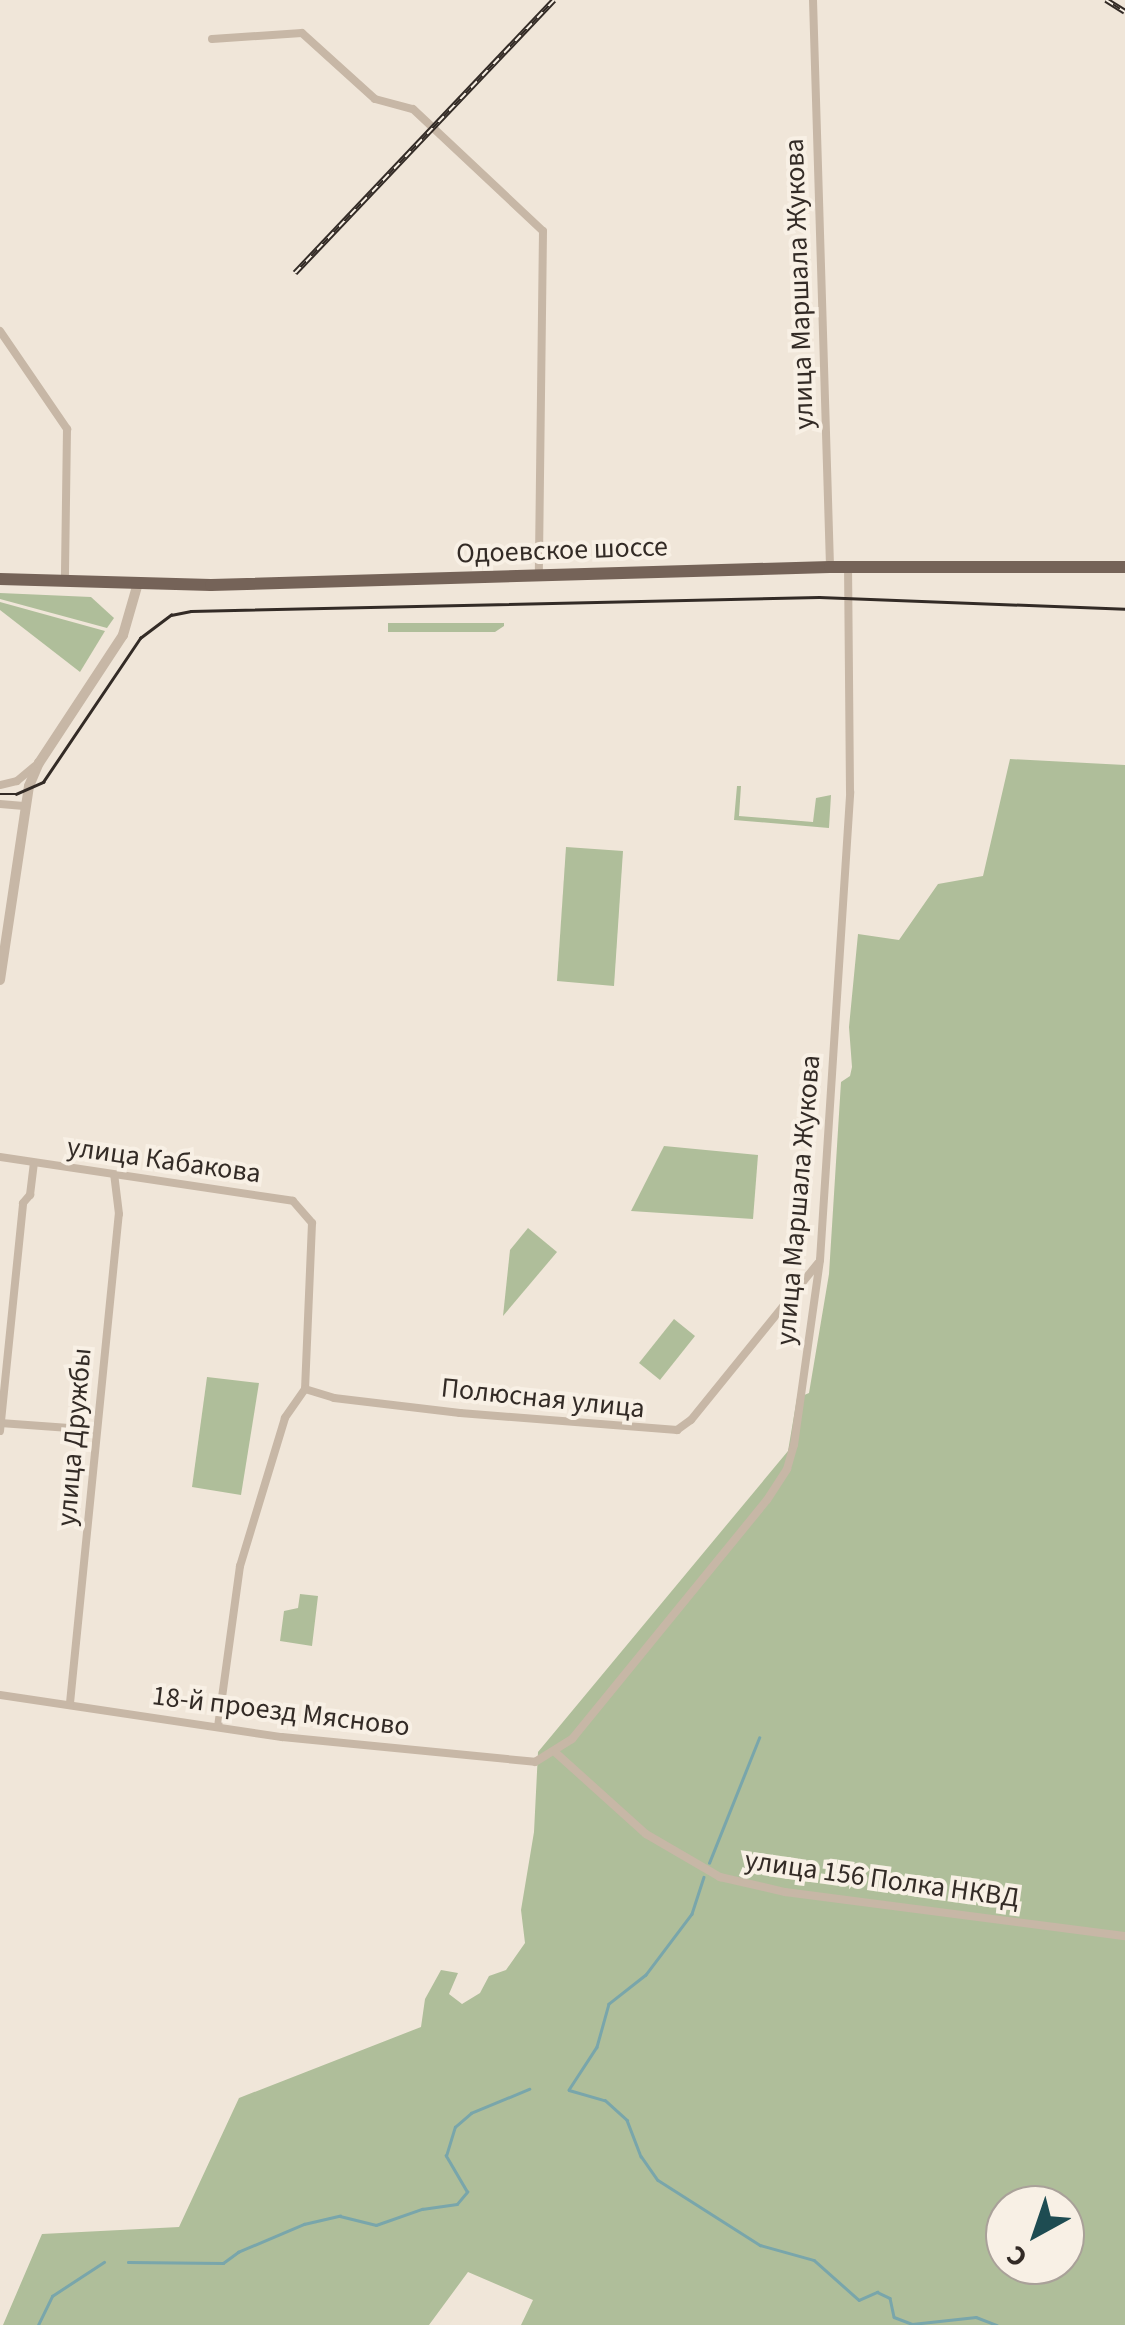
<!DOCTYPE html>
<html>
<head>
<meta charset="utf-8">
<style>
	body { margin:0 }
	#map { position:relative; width:1125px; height:2325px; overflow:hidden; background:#f0e6d9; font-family:"Source Sans 3",sans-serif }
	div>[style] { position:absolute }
	.green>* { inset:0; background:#afbe9a }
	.stream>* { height:2.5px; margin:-1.25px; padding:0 1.25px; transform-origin:1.25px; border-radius:1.25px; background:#79a6ab }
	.minor>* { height:8px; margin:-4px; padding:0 4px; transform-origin:4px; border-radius:4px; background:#c7b7a6 }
	.tertiary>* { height:10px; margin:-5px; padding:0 5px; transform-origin:5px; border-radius:5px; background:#c7b7a6 }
	.primary>* { height:12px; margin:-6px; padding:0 6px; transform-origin:6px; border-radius:6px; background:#756358 }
	.tram>* { height:2.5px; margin:-1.25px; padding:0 1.25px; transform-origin:1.25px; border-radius:1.25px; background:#332b26 }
	.rail>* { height:6px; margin-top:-3px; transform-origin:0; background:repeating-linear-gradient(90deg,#f8f0e5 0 8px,#332b26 0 16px); box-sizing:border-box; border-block:2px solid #332b26 }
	span { translate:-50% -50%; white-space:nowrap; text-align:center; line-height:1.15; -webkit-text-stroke:8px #f8f0e5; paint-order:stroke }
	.street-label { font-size:28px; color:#332b26 }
	.north { position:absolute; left:985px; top:2185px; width:100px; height:100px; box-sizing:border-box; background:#f8f0e5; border:2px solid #a9a199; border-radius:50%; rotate:220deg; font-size:28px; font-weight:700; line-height:40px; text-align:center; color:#332b26 }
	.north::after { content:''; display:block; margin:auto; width:35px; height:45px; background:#1e4c52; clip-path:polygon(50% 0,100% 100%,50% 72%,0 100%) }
</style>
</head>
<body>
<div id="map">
	<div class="green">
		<div style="clip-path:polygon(0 593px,91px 597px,114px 618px,107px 628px,0 599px)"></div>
		<div style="clip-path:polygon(0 602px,105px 631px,80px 672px,0 610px)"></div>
		<div style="clip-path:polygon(388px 623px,504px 623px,504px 626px,495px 632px,388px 632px)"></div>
		<div style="clip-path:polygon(evenodd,1010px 759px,1125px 765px,1125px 2325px,521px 2325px,533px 2300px,468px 2272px,429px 2325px,3px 2325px,42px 2234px,179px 2227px,239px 2098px,421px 2027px,425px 1999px,441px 1970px,458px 1973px,449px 1994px,462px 2004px,480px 1993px,489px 1976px,506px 1970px,525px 1943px,521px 1910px,534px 1832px,538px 1752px,788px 1451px,797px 1398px,809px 1393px,829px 1274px,841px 1082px,850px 1076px,852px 1067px,849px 1027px,858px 934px,899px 940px,938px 884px,983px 876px,1010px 759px,1005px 2205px,1065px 2205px,1065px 2265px,1005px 2265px,1005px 2205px)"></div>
		<div style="clip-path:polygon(737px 786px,741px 786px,739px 816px,813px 822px,816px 798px,831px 795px,829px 828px,734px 820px)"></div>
		<div style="clip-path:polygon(566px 847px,623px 851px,614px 986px,557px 981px)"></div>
		<div style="clip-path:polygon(664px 1146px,758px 1155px,753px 1219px,631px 1211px)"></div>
		<div style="clip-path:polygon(528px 1228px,557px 1252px,503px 1316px,510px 1250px)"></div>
		<div style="clip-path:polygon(674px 1319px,695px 1336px,660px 1380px,639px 1363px)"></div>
		<div style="clip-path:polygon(207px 1377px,259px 1383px,241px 1495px,192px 1487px)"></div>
		<div style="clip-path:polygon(300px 1594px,318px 1596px,312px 1646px,280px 1641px,284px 1611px,298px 1608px)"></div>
	</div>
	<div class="stream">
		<div style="left:709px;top:1863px;width:135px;rotate:-68.2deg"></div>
		<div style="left:704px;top:1877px;width:39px;rotate:108deg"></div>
		<div style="left:692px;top:1914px;width:76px;rotate:127deg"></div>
		<div style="left:646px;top:1975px;width:47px;rotate:141.9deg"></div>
		<div style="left:609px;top:2004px;width:45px;rotate:105.6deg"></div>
		<div style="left:597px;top:2047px;width:51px;rotate:123.1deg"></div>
		<div style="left:569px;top:2090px;width:37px;rotate:16deg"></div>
		<div style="left:605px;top:2100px;width:30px;rotate:42deg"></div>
		<div style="left:627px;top:2120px;width:39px;rotate:69deg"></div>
		<div style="left:641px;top:2156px;width:29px;rotate:55deg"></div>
		<div style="left:658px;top:2180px;width:121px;rotate:32.5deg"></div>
		<div style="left:760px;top:2245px;width:56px;rotate:15.5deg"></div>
		<div style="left:814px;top:2260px;width:60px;rotate:41.6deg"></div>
		<div style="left:859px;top:2300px;width:20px;rotate:-24deg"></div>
		<div style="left:877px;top:2292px;width:14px;rotate:25deg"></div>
		<div style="left:890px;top:2298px;width:19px;rotate:78deg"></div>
		<div style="left:894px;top:2317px;width:19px;rotate:21deg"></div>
		<div style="left:912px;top:2324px;width:64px;rotate:-6.2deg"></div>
		<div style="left:976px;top:2317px;width:22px;rotate:21deg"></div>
		<div style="left:128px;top:2262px;width:95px;rotate:0.6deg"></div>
		<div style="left:223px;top:2263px;width:19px;rotate:-36deg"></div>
		<div style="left:238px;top:2252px;width:72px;rotate:-23deg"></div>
		<div style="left:304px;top:2224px;width:37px;rotate:-13deg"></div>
		<div style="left:340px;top:2216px;width:37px;rotate:14deg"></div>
		<div style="left:376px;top:2225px;width:49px;rotate:-19.2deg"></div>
		<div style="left:422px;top:2209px;width:35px;rotate:-8deg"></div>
		<div style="left:457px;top:2204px;width:16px;rotate:-50deg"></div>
		<div style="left:467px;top:2192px;width:42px;rotate:-120.3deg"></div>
		<div style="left:446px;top:2156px;width:30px;rotate:-73deg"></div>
		<div style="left:455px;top:2127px;width:21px;rotate:-41deg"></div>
		<div style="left:471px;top:2113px;width:63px;rotate:-22.5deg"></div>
		<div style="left:38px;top:2325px;width:32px;rotate:-64deg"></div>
		<div style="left:52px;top:2296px;width:62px;rotate:-33.2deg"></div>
	</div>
	<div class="minor">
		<div style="left:813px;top:0;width:567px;rotate:88.28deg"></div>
		<div style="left:212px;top:39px;width:90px;rotate:-3.8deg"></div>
		<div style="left:302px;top:33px;width:98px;rotate:42.1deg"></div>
		<div style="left:375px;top:99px;width:39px;rotate:15deg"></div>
		<div style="left:413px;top:109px;width:178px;rotate:43.2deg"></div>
		<div style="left:543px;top:231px;width:344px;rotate:90.7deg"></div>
		<div style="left:0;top:331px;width:119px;rotate:55.6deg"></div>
		<div style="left:67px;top:429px;width:152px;rotate:90.8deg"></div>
		<div style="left:0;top:785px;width:17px;rotate:-13deg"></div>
		<div style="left:17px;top:781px;width:23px;rotate:-40deg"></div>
		<div style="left:0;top:804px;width:24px;rotate:5deg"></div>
		<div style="left:0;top:1157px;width:296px;rotate:8.5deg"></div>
		<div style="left:293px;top:1201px;width:29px;rotate:49deg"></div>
		<div style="left:312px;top:1223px;width:166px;rotate:92.4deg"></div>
		<div style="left:305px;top:1389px;width:35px;rotate:125deg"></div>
		<div style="left:285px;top:1418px;width:155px;rotate:106.9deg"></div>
		<div style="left:240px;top:1566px;width:162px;rotate:97.8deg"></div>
		<div style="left:305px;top:1389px;width:30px;rotate:17deg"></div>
		<div style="left:334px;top:1398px;width:127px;rotate:6.8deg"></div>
		<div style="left:460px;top:1413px;width:218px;rotate:4.5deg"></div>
		<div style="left:677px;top:1430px;width:17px;rotate:-36deg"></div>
		<div style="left:691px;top:1420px;width:202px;rotate:-51deg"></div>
		<div style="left:0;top:1423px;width:97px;rotate:4.1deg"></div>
		<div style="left:0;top:1431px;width:229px;rotate:-84.2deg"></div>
		<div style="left:23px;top:1203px;width:11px;rotate:-49deg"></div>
		<div style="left:30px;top:1195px;width:32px;rotate:-83deg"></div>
		<div style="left:0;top:1695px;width:285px;rotate:8.5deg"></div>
		<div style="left:282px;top:1737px;width:254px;rotate:5.6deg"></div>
		<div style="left:535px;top:1762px;width:44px;rotate:-31.9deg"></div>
		<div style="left:572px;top:1739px;width:308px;rotate:-50.8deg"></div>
		<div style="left:767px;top:1500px;width:37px;rotate:-57deg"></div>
		<div style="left:787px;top:1469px;width:25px;rotate:-74deg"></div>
		<div style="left:794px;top:1445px;width:187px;rotate:-82deg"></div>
		<div style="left:820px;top:1260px;width:469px;rotate:-86.3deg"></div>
		<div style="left:850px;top:792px;width:225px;rotate:-90.5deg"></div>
		<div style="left:70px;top:1703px;width:491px;rotate:-84.3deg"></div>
		<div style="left:119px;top:1214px;width:39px;rotate:-97deg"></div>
		<div style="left:556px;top:1753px;width:121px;rotate:42deg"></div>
		<div style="left:646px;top:1834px;width:86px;rotate:30.2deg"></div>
		<div style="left:720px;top:1877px;width:67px;rotate:13deg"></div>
		<div style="left:785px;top:1892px;width:343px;rotate:7.4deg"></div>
	</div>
	<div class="tertiary">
		<div style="left:0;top:980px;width:196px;rotate:-81.5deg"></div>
		<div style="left:29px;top:786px;width:25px;rotate:-67deg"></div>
		<div style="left:39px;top:763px;width:153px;rotate:-56.7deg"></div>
		<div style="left:123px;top:635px;width:54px;rotate:-73.9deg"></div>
	</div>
	<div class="primary">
		<div style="left:0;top:579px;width:211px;rotate:1.6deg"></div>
		<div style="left:211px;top:585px;width:619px;rotate:-1.67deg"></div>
		<div style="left:830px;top:567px;width:295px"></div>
	</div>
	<div class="tram">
		<div style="left:0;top:794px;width:16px"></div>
		<div style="left:16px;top:794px;width:30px;rotate:-24deg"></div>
		<div style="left:43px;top:782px;width:174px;rotate:-56deg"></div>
		<div style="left:140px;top:638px;width:39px;rotate:-37deg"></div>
		<div style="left:171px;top:615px;width:20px;rotate:-11deg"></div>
		<div style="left:191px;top:611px;width:628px;rotate:-1.28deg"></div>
		<div style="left:819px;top:597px;width:306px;rotate:2.2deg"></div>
	</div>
	<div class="rail">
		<div style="left:1106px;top:0;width:22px;rotate:32deg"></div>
		<div style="left:295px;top:273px;width:376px;rotate:-46.5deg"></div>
	</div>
	<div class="street-label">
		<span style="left:799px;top:284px;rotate:-92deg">улица Маршала Жукова</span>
		<span style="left:562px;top:550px;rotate:-2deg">Одоевское шоссе</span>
		<span style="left:164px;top:1160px;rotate:8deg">улица Кабакова</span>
		<span style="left:798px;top:1200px;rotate:-85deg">улица Маршала Жукова</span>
		<span style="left:543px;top:1398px;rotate:6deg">Полюсная улица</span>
		<span style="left:74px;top:1437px;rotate:-85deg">улица Дружбы</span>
		<span style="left:281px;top:1711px;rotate:7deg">18-й проезд Мясново</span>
		<span style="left:882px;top:1879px;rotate:8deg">улица 156 Полка НКВД</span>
	</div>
	<div class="north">С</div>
</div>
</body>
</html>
